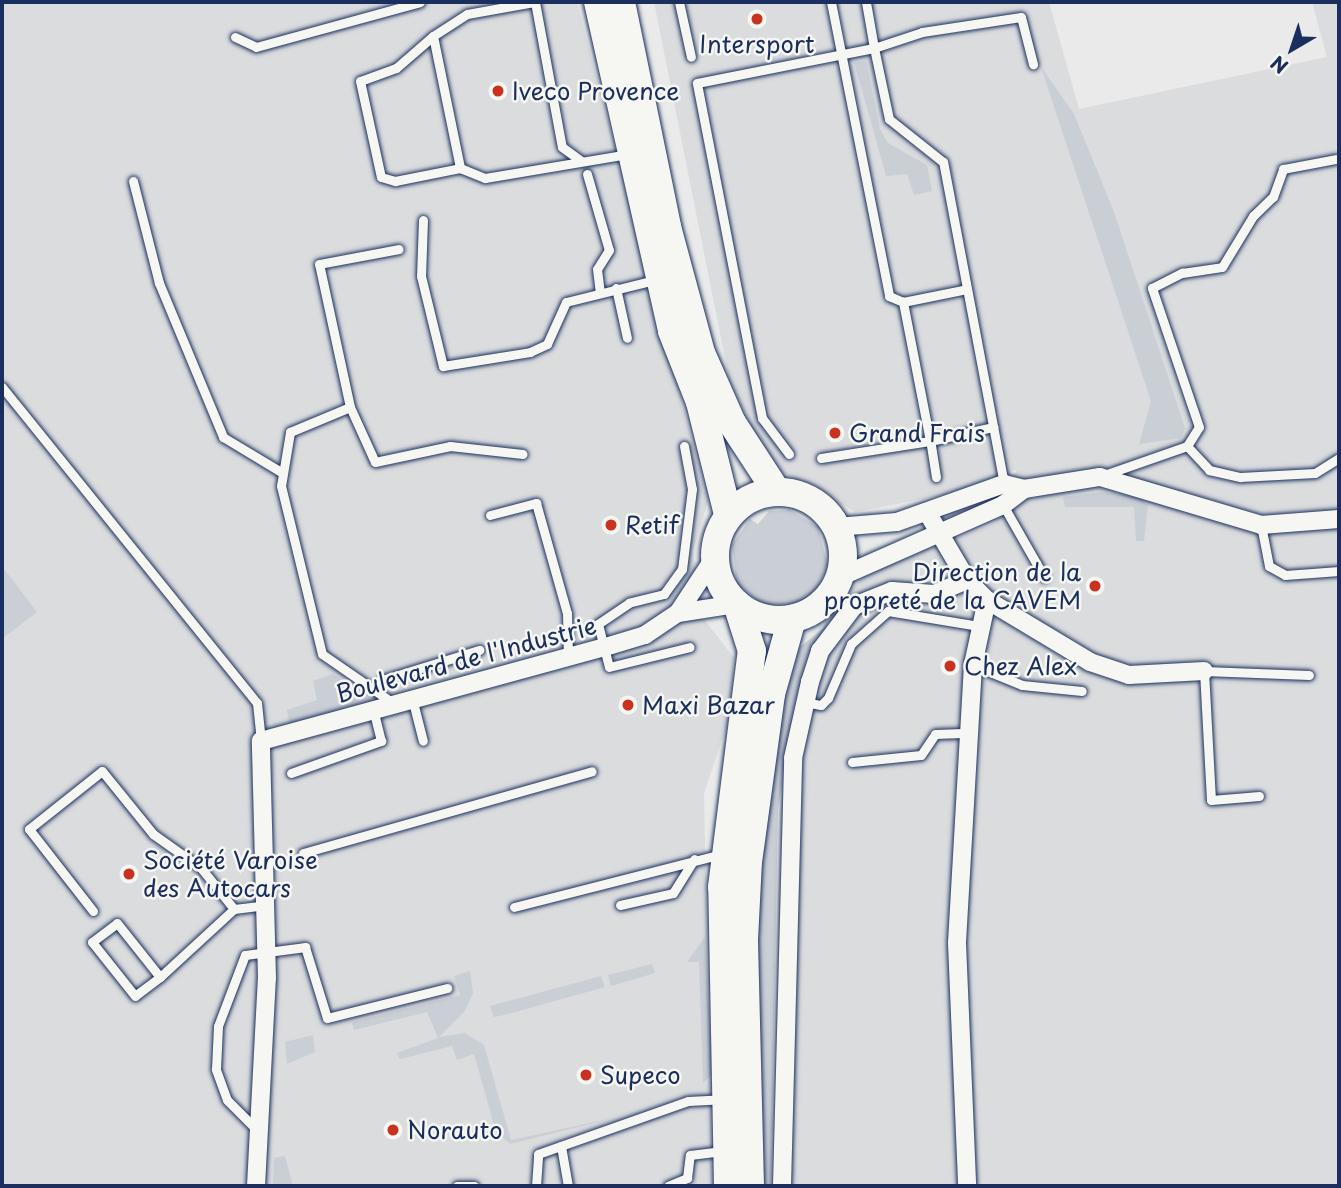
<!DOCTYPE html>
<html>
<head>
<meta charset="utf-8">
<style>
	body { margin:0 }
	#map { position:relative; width:1341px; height:1188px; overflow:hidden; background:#e9eae9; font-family:"Playpen Sans",sans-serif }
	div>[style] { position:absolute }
	.built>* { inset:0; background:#dadcde }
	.green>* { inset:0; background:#caced5 }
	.roads { filter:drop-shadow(0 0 2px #1b2f5e) drop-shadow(0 0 2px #1b2f5e) }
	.service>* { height:9px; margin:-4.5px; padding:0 4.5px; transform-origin:4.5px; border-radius:4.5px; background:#f6f6f2 }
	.minor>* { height:18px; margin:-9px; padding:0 9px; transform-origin:9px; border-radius:9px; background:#f6f6f2 }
	.primary>* { height:28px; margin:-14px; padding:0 14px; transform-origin:14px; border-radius:14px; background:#f6f6f2 }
	.primary>.ring { margin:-14px; padding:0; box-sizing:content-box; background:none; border:28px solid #f6f6f2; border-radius:50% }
	.dots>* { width:19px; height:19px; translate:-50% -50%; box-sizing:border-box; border:4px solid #f6f6f2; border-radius:50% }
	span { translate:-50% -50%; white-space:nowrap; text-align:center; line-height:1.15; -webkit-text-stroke:5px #f6f6f2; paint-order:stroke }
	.poi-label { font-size:24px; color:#1b2f5e }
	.left { translate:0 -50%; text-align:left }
	.right { translate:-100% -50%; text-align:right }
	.street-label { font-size:24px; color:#1b2f5e }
	.frame { position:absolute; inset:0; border:4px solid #1b2f5e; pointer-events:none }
	.north { position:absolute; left:1257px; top:14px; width:70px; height:70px; -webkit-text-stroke:5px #f6f6f2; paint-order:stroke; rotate:219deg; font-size:19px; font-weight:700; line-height:28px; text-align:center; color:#1b2f5e }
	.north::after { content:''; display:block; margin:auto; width:24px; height:32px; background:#1b2f5e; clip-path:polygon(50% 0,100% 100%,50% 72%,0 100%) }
</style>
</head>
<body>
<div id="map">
	<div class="built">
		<div style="clip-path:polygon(2px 2px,502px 2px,433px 28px,510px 2px,577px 2px,708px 501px,693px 551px,700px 614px,734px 658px,729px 720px,704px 793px,712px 1186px,2px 1186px,2px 639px,36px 612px,2px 566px)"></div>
		<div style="clip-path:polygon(654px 2px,1049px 2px,1079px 109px,1327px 57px,1312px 2px,1339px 2px,1339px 1186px,777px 1186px,787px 750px,797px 701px,827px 617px,866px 574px,995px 523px,1017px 469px,963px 491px,856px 512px,780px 471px,759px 444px,729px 378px)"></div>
	</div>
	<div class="green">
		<div style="clip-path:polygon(866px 61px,880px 129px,888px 143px,927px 165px,932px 191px,914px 195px,907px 174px,886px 176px,854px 62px)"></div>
		<div style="clip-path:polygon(1041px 67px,1074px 114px,1114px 212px,1185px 428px,1181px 438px,1139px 444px,1151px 401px)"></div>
		<div style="clip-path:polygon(1103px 492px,1138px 497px,1148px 505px,1144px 541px,1136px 541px,1134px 507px,1065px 507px,1063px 497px)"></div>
		<div style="clip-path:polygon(790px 510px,818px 527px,828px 566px,813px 596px,801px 603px,763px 605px,737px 584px,732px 545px,750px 519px,758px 524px,769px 511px)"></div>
		<div style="clip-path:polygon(2px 566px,37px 612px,2px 639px)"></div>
		<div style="clip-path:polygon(831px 622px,797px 696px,778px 808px,771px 1186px,761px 1186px,756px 917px,763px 847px,785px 697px,799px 648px)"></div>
		<div style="clip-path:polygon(333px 674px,375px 702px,289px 723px,287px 710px,317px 700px,313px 681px)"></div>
		<div style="clip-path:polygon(705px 937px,712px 1075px,703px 1083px,699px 962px,687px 962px)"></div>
		<div style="clip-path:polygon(652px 964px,655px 973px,611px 986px,608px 975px)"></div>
		<div style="clip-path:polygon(470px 971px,473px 993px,464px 1012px,439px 1037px,465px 1033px,484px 1045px,511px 1140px,618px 1117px,510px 1144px,496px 1132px,474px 1054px,457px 1060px,452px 1046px,400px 1059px,397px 1053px,438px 1038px,427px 1012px,354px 1030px,352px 1022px,460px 995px,454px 976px)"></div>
		<div style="clip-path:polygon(601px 976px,605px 987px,504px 1015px,494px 1017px,490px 1006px)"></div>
		<div style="clip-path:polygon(313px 1035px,315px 1052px,287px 1064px,285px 1042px)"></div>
		<div style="clip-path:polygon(285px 1156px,293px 1186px,273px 1186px,274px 1158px)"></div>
	</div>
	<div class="roads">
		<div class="service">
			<div style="left:534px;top:2px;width:68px;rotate:169.8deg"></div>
			<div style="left:467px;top:14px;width:40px;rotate:147.1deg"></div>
			<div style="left:433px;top:36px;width:135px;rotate:78.4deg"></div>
			<div style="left:460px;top:168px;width:27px;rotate:22deg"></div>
			<div style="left:485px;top:178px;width:146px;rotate:-9.5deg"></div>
			<div style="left:535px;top:2px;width:147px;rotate:79.5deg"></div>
			<div style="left:562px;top:147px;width:24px;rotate:36deg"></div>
			<div style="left:679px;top:2px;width:56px;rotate:77.7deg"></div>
			<div style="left:831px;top:2px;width:300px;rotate:78.8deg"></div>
			<div style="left:889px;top:296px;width:15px;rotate:23deg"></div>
			<div style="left:433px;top:36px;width:49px;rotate:139.1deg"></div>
			<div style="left:396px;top:68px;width:38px;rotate:160deg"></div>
			<div style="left:360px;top:81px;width:98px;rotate:77.7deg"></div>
			<div style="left:381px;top:177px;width:15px;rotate:16deg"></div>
			<div style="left:395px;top:181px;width:66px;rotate:-11.3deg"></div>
			<div style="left:235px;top:37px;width:23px;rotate:25deg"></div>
			<div style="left:256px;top:47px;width:170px;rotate:-15.3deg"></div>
			<div style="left:587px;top:174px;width:79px;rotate:73.9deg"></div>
			<div style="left:609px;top:250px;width:22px;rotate:122deg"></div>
			<div style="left:597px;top:269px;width:24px;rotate:83deg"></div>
			<div style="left:133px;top:181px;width:105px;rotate:75.7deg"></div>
			<div style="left:159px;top:283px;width:167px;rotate:67.4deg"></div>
			<div style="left:223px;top:437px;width:70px;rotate:31deg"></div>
			<div style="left:423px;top:220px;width:56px;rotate:92deg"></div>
			<div style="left:421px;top:276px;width:93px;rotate:76.3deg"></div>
			<div style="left:443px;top:366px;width:88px;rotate:-9.1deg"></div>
			<div style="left:530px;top:352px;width:19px;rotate:-25deg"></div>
			<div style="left:547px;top:344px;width:46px;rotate:-65.7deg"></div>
			<div style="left:566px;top:302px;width:96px;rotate:-13.9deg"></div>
			<div style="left:616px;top:288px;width:51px;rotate:77.6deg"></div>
			<div style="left:2px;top:387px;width:406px;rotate:51.1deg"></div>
			<div style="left:257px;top:703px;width:38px;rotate:84deg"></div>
			<div style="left:350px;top:407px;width:60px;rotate:65.6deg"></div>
			<div style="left:375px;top:462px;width:77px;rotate:-12deg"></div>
			<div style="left:450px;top:446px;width:73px;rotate:6.3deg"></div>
			<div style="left:684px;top:446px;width:44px;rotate:79.5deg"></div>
			<div style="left:692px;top:489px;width:81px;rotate:97.1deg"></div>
			<div style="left:682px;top:569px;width:31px;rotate:126deg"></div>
			<div style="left:664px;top:594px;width:36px;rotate:166deg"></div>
			<div style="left:629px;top:603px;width:37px;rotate:146deg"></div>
			<div style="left:598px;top:624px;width:44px;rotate:75.7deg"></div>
			<div style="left:609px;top:667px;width:83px;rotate:-13.9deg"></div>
			<div style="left:1187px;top:446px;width:33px;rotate:47deg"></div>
			<div style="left:1209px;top:470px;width:32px;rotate:13deg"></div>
			<div style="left:1240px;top:477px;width:75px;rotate:-3.1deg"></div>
			<div style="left:1315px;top:473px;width:28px;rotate:-32deg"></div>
			<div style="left:789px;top:454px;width:45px;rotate:-126.9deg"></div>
			<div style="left:762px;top:418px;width:341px;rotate:-101deg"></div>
			<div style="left:697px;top:83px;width:180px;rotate:-11.2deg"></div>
			<div style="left:874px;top:48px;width:47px;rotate:-99.9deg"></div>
			<div style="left:821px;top:458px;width:110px;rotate:-8.9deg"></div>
			<div style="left:930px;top:441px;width:142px;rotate:-101deg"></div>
			<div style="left:903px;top:302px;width:65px;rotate:-11.5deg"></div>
			<div style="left:1104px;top:475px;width:88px;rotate:-19.3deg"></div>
			<div style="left:1187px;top:446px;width:22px;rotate:-58deg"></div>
			<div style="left:1199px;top:427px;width:147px;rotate:-108.7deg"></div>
			<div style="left:1152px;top:288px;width:34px;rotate:-27deg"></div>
			<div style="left:1182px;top:273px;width:40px;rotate:-8.5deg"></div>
			<div style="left:1222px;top:267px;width:60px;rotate:-58.7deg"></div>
			<div style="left:1253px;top:216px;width:28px;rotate:-44deg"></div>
			<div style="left:1273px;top:197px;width:30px;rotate:-70deg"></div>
			<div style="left:1283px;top:169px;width:54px;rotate:-10.7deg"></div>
			<div style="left:936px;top:477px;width:36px;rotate:-99deg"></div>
			<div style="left:930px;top:441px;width:65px;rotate:-12.5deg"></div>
			<div style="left:1004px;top:484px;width:328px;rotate:-100.7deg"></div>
			<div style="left:943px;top:162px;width:69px;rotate:-141.5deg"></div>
			<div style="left:889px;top:119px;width:73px;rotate:-101.9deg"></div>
			<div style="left:874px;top:48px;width:51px;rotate:-18.4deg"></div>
			<div style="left:922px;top:32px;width:100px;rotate:-8.6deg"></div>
			<div style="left:1021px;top:17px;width:49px;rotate:75.7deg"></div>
			<div style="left:1003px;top:505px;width:83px;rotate:60.3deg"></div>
			<div style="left:490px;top:515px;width:48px;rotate:-14.6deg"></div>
			<div style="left:536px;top:503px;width:114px;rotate:74.3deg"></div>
			<div style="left:567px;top:613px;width:44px;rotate:88.7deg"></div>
			<div style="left:1261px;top:525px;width:42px;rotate:79deg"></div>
			<div style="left:1269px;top:566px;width:18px;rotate:29deg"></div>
			<div style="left:1285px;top:575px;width:54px;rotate:-4.2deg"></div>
			<div style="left:973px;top:665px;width:53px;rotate:22.2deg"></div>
			<div style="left:1022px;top:685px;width:60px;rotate:5.7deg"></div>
			<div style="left:374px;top:690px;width:13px;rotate:-51deg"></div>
			<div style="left:382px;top:680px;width:102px;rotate:-17.2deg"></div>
			<div style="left:412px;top:698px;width:44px;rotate:75.7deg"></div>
			<div style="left:805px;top:702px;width:16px;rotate:11deg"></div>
			<div style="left:821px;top:705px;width:10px;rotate:-45deg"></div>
			<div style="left:828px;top:698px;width:59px;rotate:-66.9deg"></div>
			<div style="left:851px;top:644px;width:50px;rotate:-41.7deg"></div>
			<div style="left:888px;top:611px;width:92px;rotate:9.4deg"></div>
			<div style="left:393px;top:703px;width:86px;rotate:-145.4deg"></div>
			<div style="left:322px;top:654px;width:173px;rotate:-103.7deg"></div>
			<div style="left:281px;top:486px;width:55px;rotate:-80.5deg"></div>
			<div style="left:290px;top:432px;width:65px;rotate:-22.6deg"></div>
			<div style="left:350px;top:407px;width:146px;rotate:-102.2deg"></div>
			<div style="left:319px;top:264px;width:81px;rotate:-10.6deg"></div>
			<div style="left:852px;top:762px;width:69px;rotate:-5.8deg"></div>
			<div style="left:921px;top:755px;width:25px;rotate:-56deg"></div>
			<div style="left:935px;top:734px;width:34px;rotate:-2deg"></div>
			<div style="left:291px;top:773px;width:96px;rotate:-19.6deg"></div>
			<div style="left:381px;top:741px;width:33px;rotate:-104deg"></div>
			<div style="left:1259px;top:796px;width:48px;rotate:175.2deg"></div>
			<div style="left:1211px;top:800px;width:129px;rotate:-93.1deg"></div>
			<div style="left:1204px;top:671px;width:105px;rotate:2.2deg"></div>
			<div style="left:303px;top:853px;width:300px;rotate:-15.8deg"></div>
			<div style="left:620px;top:905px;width:54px;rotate:-12.8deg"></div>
			<div style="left:673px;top:893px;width:40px;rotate:-58deg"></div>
			<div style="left:514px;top:907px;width:215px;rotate:-14.3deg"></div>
			<div style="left:93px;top:911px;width:104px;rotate:-128deg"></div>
			<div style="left:29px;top:829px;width:93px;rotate:-38.5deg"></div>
			<div style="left:102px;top:771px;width:81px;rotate:51deg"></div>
			<div style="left:153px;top:834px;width:59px;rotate:35.3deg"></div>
			<div style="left:201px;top:868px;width:53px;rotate:51.2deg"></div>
			<div style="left:160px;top:977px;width:31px;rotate:143deg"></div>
			<div style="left:135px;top:996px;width:69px;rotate:-128.5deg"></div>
			<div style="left:92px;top:942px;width:31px;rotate:-37deg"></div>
			<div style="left:117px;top:923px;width:69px;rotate:51.5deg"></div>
			<div style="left:160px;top:977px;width:100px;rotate:-42.6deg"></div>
			<div style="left:234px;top:909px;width:32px;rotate:-7deg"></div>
			<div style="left:257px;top:1130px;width:42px;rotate:-135deg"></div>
			<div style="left:227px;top:1100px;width:33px;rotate:-110deg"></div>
			<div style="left:216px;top:1069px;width:43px;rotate:-87.3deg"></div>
			<div style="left:218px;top:1026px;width:76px;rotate:-69.2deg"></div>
			<div style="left:245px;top:955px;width:61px;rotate:-7.6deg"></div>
			<div style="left:305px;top:947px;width:74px;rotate:72.8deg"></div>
			<div style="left:327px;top:1018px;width:124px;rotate:-14deg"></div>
			<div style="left:561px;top:1146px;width:41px;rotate:80.1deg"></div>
			<div style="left:457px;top:1186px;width:17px"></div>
			<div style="left:536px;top:1186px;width:32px;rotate:-86deg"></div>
			<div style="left:538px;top:1154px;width:159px;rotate:-19.5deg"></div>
			<div style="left:688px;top:1101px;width:34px;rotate:-3deg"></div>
			<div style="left:668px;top:1186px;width:21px;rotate:-23deg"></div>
			<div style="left:687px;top:1178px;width:23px;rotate:-83deg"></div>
			<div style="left:690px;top:1155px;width:35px;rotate:-7deg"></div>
		</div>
		<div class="minor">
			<div style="left:927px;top:512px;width:79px;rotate:59.5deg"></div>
			<div style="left:967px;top:580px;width:28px;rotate:45deg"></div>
			<div style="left:987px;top:600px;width:66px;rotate:102.2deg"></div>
			<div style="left:973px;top:665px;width:278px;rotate:93.3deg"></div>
			<div style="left:957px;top:943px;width:243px;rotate:87.6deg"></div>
			<div style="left:837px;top:527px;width:60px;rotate:-4.8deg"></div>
			<div style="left:897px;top:522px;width:114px;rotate:-19.6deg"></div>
			<div style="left:1004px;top:484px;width:21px;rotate:14deg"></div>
			<div style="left:1024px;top:489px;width:77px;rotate:-9deg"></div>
			<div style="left:1100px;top:477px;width:168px;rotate:16.6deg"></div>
			<div style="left:1261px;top:525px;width:78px;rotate:-4.4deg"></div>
			<div style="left:842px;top:576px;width:176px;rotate:-23.8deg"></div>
			<div style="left:1003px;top:505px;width:26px;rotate:-37deg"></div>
			<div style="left:987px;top:600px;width:120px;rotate:31deg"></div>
			<div style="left:1090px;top:662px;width:41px;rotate:18.4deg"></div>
			<div style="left:1129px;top:675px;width:75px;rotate:-3.1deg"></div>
			<div style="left:678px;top:613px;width:64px;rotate:-56.6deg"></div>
			<div style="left:256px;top:1186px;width:208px;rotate:-87deg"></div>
			<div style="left:267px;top:978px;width:237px;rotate:-91.5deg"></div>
			<div style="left:261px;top:741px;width:353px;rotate:-15.3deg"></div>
			<div style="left:602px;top:648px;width:45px;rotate:-16.8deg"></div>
			<div style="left:645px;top:635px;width:40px;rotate:-34deg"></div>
			<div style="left:678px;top:613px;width:60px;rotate:-8.7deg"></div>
			<div style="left:782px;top:1186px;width:428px;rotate:-88.5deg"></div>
			<div style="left:793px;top:758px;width:78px;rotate:-77.4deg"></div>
			<div style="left:810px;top:682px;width:33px;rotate:-72deg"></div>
			<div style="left:820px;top:651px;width:56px;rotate:-52.9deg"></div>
			<div style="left:854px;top:606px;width:41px;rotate:-21.5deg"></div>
			<div style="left:892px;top:591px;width:42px;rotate:4.1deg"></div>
			<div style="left:934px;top:594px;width:36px;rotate:-23deg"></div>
		</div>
		<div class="primary">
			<div style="left:598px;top:2px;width:337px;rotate:77.3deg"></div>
			<div style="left:672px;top:331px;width:76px;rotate:68.5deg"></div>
			<div style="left:700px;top:402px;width:115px;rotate:76deg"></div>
			<div style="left:621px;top:2px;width:230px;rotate:78.4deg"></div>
			<div style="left:667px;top:227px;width:131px;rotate:74.9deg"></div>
			<div style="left:701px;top:353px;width:77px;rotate:66.1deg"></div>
			<div style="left:732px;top:423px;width:82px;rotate:56.9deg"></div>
			<div class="ring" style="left:715px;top:492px;width:100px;height:100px"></div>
			<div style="left:728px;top:1186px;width:299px;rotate:-91.1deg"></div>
			<div style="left:722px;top:887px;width:238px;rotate:-82.8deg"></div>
			<div style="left:752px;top:651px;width:49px;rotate:-107.7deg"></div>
			<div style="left:750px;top:1186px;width:246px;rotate:-91.4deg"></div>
			<div style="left:744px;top:940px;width:78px;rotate:-87.1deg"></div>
			<div style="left:748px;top:862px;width:170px;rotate:-82.2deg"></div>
			<div style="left:771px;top:694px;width:78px;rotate:-74.4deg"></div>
		</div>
	</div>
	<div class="dots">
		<div style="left:757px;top:19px;background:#c8321e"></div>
		<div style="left:498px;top:91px;background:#c8321e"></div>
		<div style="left:835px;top:433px;background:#c8321e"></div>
		<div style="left:611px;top:525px;background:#c8321e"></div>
		<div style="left:1095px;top:586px;background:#c8321e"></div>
		<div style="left:950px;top:666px;background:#c8321e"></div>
		<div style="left:628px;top:705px;background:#c8321e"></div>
		<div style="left:129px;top:874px;background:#c8321e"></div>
		<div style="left:586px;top:1075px;background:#c8321e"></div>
		<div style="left:393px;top:1130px;background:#c8321e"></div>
	</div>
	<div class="poi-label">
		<span style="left:757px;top:44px">Intersport</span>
		<span class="left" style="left:512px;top:91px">Iveco Provence</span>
		<span class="left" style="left:849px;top:433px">Grand Frais</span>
		<span class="left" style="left:625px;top:525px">Retif</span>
		<span class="right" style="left:1081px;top:586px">Direction de la<br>propreté de la CAVEM</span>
		<span class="left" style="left:964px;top:666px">Chez Alex</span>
		<span class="left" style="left:642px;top:705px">Maxi Bazar</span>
		<span class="left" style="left:143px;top:874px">Société Varoise<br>des Autocars</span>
		<span class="left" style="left:600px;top:1075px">Supeco</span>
		<span class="left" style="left:407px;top:1130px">Norauto</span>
	</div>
	<div class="street-label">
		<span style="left:466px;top:659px;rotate:-15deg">Boulevard de l'Industrie</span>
	</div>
	<div class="frame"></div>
	<div class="north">N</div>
</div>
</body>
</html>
